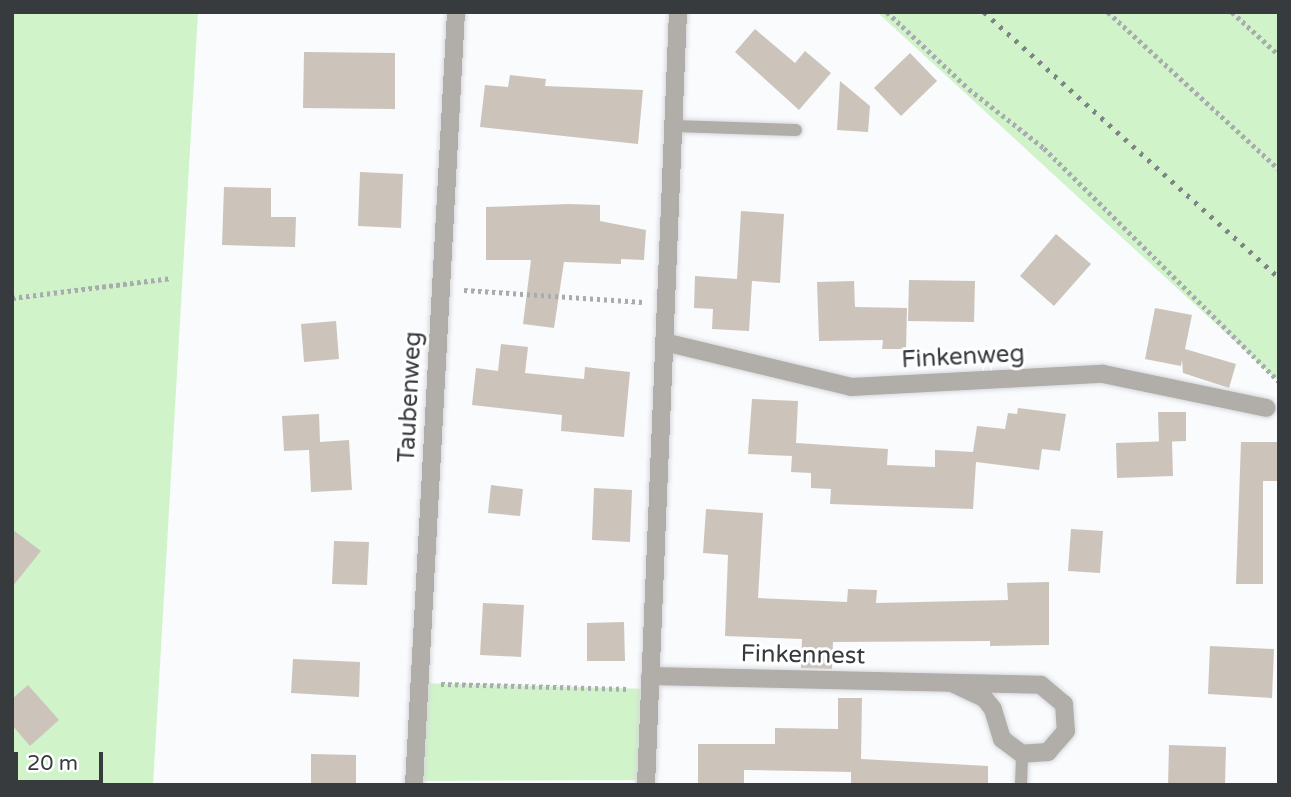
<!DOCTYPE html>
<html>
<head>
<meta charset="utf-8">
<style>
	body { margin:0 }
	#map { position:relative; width:1291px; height:797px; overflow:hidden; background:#f9fbfd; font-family:"Varela Round",sans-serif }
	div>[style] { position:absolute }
	.green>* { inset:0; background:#d0f3c9 }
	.building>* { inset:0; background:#ccc4bb }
	.path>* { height:4.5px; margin-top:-2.25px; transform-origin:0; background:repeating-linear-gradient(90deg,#a9acae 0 3.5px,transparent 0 7px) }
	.roads { filter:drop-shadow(0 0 2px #d6d8db) drop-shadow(0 0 2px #d6d8db) }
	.service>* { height:12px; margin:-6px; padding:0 6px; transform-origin:6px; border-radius:6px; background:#b1ada9 }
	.minor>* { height:18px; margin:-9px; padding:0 9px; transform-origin:9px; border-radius:9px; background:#b1ada9 }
	.rail>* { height:5px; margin-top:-2.5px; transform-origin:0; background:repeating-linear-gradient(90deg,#818487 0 3.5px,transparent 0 10.5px) }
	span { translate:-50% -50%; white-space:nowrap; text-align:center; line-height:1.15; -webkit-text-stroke:6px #fff; paint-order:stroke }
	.street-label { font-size:24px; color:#373b3e }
	.frame { position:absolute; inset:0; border:14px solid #373b3e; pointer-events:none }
	.scale { position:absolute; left:14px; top:752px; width:89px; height:32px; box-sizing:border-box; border:4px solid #373b3e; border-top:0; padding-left:9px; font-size:21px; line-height:24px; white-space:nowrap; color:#373b3e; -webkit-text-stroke:5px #fff; paint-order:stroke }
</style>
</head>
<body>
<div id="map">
	<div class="green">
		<div style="clip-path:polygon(12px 12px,198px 12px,153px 785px,12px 785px)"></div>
		<div style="clip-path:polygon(877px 12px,1279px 12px,1279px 382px)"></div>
		<div style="clip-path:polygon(419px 683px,650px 689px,646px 780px,414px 781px)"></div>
	</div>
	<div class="building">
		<div style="clip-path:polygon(755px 29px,795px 63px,805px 51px,831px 73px,799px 110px,735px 52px)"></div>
		<div style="clip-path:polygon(304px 52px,395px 53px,395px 109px,303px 108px)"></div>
		<div style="clip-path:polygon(910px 53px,937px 81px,901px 116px,874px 88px)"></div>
		<div style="clip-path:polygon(510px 75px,546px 79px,545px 86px,643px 90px,638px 144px,480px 127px,485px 85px,508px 87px)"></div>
		<div style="clip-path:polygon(840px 81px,870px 106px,868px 132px,837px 130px)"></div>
		<div style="clip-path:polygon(360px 172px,403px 174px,401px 228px,358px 226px)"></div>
		<div style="clip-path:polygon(224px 187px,271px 188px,271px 217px,296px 217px,295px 247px,222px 245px)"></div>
		<div style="clip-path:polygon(569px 204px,600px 205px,600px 221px,646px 230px,644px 260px,621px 259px,621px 264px,564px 262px,554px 328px,523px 324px,531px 260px,486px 260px,486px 207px)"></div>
		<div style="clip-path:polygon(741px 211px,784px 214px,780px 283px,752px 281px,749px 331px,712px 329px,713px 309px,694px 308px,695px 276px,737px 279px)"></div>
		<div style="clip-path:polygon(1056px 234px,1091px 264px,1054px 306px,1020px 276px)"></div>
		<div style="clip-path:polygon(909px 280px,975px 281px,974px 322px,908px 321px)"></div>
		<div style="clip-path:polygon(854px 281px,855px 307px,907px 308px,906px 349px,882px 349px,883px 340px,819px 341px,817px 282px)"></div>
		<div style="clip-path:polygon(1155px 308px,1192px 315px,1185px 349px,1236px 364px,1229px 388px,1183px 373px,1182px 360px,1181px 366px,1145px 359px)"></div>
		<div style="clip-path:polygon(336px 321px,339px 359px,304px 362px,301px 324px)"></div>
		<div style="clip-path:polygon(501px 344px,528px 347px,525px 373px,584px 379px,585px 367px,630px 372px,624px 437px,561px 431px,562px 415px,472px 405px,476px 368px,498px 371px)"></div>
		<div style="clip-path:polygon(752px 399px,798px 401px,796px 443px,888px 449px,887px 465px,935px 467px,935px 450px,973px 452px,977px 426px,1005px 429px,1008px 413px,1017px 414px,1018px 408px,1066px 414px,1060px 451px,1042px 449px,1039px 470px,976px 462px,973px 509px,885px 506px,830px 504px,831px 489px,811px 488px,811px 473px,791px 472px,792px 456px,748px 454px)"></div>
		<div style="clip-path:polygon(1158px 412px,1186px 412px,1186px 441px,1159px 442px)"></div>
		<div style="clip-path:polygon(319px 414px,320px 442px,349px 440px,352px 490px,311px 492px,309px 450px,284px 451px,282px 416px)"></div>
		<div style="clip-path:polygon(1172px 441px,1173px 476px,1117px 478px,1116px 443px)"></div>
		<div style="clip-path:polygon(1241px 442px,1279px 442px,1279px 481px,1263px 481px,1263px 584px,1236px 584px)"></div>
		<div style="clip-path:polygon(491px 485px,523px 489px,520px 516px,488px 513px)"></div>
		<div style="clip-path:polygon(594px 488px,632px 490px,630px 542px,592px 540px)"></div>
		<div style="clip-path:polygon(706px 509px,763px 513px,758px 598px,847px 602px,848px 589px,877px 590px,876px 603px,1008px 600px,1007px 583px,1049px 582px,1049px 645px,990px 646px,990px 641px,833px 642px,832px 669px,801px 668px,802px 639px,725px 636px,728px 555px,703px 553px)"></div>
		<div style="clip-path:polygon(12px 529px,41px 551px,12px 587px)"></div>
		<div style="clip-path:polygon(1071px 529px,1103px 531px,1100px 573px,1068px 571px)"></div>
		<div style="clip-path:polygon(334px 541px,369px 542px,367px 585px,332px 584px)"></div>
		<div style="clip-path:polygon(483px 603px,524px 605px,521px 657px,480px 655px)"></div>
		<div style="clip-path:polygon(624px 622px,625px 661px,587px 661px,587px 623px)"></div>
		<div style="clip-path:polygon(1210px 646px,1274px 649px,1272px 698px,1208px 694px)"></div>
		<div style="clip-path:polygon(293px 659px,360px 662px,359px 697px,291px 693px)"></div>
		<div style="clip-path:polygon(28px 685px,59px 720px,30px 746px,12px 725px,12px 699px)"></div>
		<div style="clip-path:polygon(838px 698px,862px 698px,861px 759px,988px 766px,988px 785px,851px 785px,851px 772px,744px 770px,744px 785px,698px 785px,698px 744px,775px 744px,775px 728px,838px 729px)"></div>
		<div style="clip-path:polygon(1169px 745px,1226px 747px,1225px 785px,1168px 785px)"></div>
		<div style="clip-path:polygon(311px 754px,356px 755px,356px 785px,311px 785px)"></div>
	</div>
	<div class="path">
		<div style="left:887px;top:12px;width:112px;rotate:43.2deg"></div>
		<div style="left:969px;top:89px;width:95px;rotate:38.2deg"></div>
		<div style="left:1044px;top:148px;width:331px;rotate:44.8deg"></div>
		<div style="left:1108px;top:12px;width:232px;rotate:42.6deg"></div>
		<div style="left:1232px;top:12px;width:64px;rotate:42.5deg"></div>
		<div style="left:464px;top:290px;width:180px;rotate:3.8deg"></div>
		<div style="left:12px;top:298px;width:161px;rotate:-7.1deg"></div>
		<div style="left:441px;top:684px;width:187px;rotate:1.5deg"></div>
	</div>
	<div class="roads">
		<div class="service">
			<div style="left:673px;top:126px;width:123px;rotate:1.9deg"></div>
			<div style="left:1021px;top:785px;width:31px;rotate:-88deg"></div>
		</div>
		<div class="minor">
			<div style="left:664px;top:342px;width:192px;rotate:13.5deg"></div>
			<div style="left:851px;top:387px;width:252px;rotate:-3deg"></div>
			<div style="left:1103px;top:374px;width:167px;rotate:11.7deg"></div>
			<div style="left:650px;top:676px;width:391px;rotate:1.3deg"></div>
			<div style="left:1041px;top:685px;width:30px;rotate:40deg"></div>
			<div style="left:1064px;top:704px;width:27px;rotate:86deg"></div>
			<div style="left:1066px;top:731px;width:28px;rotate:131deg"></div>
			<div style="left:1048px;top:752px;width:26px;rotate:176deg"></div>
			<div style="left:1022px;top:754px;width:25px;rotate:-143deg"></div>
			<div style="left:1002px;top:739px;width:31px;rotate:-107deg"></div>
			<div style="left:993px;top:709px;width:14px;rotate:-129deg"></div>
			<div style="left:984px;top:698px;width:33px;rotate:-155deg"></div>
			<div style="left:414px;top:785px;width:774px;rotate:-86.89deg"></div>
			<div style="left:646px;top:785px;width:774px;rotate:-87.63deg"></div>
		</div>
	</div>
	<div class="rail">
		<div style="left:984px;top:12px;width:397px;rotate:42deg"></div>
	</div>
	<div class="street-label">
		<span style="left:963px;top:357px;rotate:-3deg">Finkenweg</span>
		<span style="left:410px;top:397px;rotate:-87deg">Taubenweg</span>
		<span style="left:803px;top:655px;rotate:1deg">Finkennest</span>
	</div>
	<div class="frame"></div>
	<div class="scale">20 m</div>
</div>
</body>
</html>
